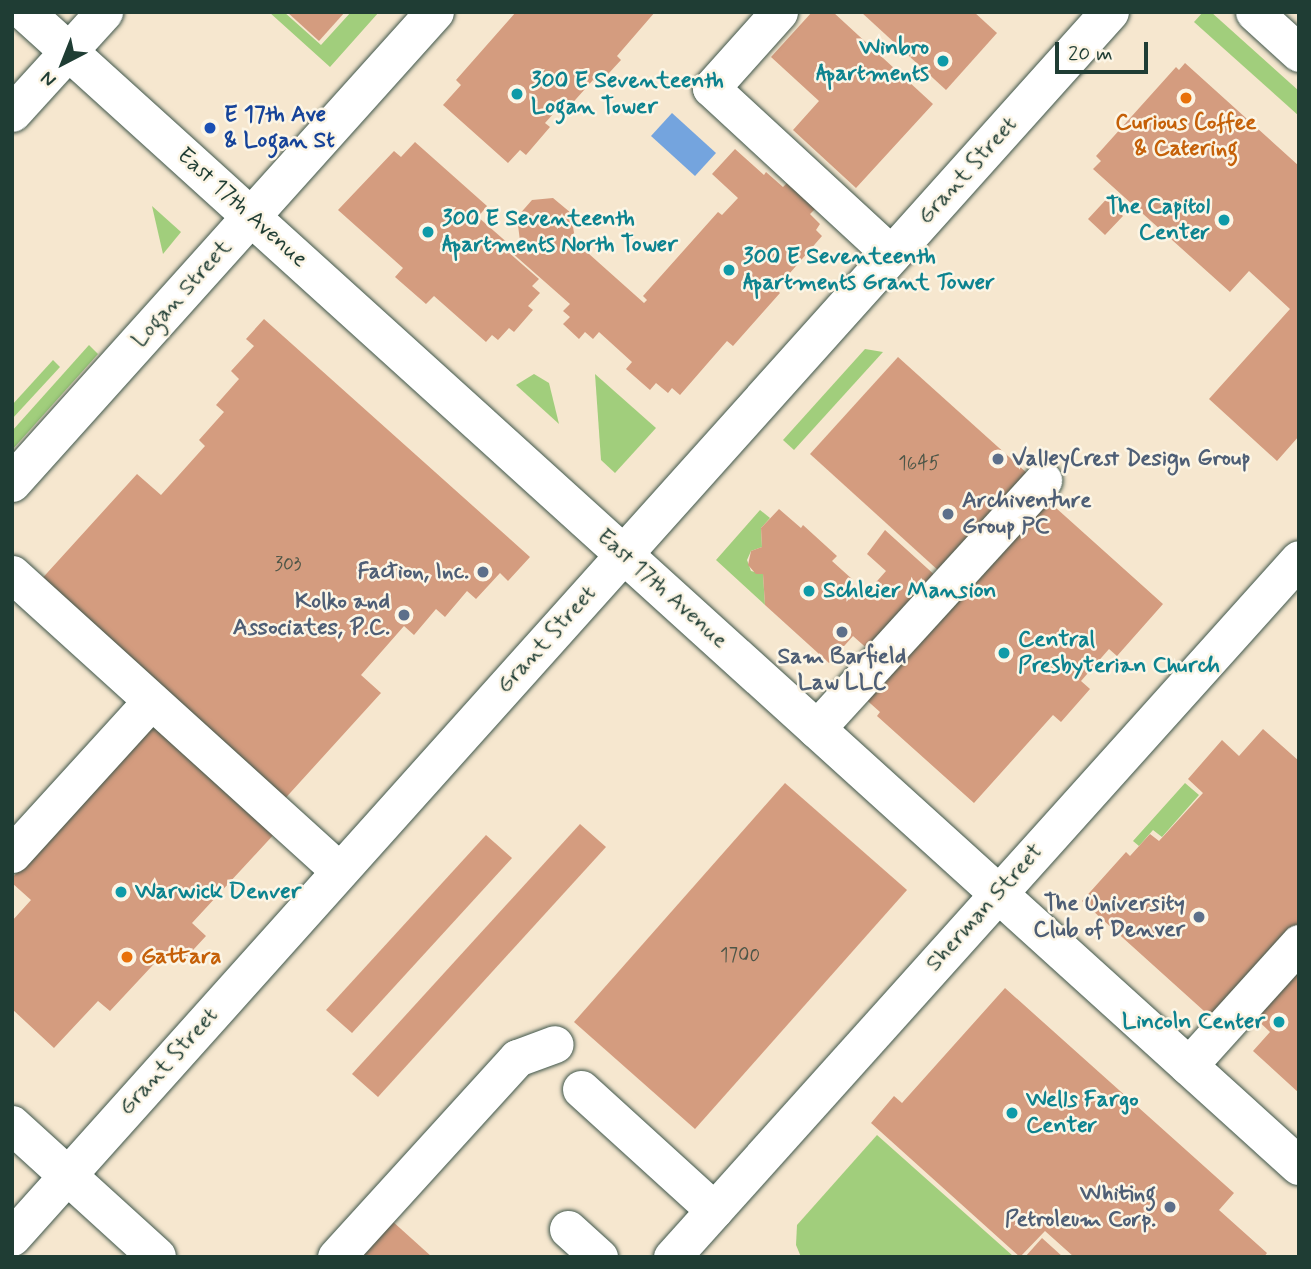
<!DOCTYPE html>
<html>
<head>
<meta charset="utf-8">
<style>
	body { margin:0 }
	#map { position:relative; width:1311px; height:1269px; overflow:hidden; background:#f6e7cf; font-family:Mynerve,sans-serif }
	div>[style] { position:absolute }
	.green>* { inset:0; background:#a1ce7c }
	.water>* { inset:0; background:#74a4de }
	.building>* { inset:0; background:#d49c7f }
	.roads { filter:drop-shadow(0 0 2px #3f564b) drop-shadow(0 0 2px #3f564b) }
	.minor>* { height:37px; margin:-18.5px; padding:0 18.5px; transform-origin:18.5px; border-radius:18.5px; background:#fff }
	.major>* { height:38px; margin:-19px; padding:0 19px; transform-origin:19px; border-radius:19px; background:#fff }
	.dots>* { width:19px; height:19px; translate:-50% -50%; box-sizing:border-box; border:4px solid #fcf5e5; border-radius:50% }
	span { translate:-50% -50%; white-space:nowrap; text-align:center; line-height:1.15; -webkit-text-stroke:5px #fcf5e5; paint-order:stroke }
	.number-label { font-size:19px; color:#4c5547 }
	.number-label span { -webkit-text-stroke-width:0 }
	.culture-label { font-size:23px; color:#0d838f; font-weight:700 }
	.right { translate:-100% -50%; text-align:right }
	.left { translate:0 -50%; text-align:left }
	.transit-label { font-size:23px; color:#164399; font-weight:700 }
	.food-label { font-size:23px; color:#c56008; font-weight:700 }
	.street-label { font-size:23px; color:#1f3d34 }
	.service-label { font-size:23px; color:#4e5e75; font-weight:700 }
	.frame { position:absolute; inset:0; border:14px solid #1f3d34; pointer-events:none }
	.north { position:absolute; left:28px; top:28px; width:70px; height:70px; -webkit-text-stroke:5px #fcf5e5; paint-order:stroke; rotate:222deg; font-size:19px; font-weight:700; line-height:28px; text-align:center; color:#1f3d34 }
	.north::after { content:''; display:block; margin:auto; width:24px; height:32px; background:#1f3d34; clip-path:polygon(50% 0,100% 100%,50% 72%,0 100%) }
	.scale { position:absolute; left:1055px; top:42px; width:93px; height:32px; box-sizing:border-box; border:4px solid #1f3d34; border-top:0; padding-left:9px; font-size:21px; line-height:24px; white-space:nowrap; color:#1f3d34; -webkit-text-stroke:5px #fcf5e5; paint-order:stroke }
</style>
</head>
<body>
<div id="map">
	<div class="green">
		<div style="clip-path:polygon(269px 12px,284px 12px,321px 45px,351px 12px,379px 12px,330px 67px)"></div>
		<div style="clip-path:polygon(1203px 12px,1211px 12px,1299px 91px,1299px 116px,1194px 22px)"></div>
		<div style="clip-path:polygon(152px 206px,181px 232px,163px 254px)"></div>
		<div style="clip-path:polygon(89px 345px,98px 354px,12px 450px,12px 431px)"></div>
		<div style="clip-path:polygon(865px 349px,883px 352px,794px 450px,783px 440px)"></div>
		<div style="clip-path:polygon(53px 360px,60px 367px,12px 419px,12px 405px)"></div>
		<div style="clip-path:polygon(534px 374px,549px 383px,559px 424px,516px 385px)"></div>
		<div style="clip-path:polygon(595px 374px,656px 428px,615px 473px,601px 460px)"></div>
		<div style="clip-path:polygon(760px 510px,770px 518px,761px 528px,762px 547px,751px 551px,747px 560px,751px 571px,763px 574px,765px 605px,716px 560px)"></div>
		<div style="clip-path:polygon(1185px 783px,1199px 795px,1162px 837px,1153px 830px,1139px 846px,1133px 841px)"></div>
		<div style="clip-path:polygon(877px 1135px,1013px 1256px,1012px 1257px,801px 1257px,796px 1245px,797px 1225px)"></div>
	</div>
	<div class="water">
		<div style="clip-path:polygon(672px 113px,716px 153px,695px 176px,651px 136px)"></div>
	</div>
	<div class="building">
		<div style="clip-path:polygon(287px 12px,345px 12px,319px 41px)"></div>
		<div style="clip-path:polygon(516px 12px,655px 12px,617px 56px,621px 60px,598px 85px,593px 80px,568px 108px,563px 103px,545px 123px,550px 127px,526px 155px,520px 150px,508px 163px,443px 105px,461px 85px,456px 80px)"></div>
		<div style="clip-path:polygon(812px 12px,833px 12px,933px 104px,856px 188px,793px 130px,819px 101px,771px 57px)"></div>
		<div style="clip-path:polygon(861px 12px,974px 12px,997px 33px,946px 90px)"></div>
		<div style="clip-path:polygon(1185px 63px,1299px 166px,1299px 436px,1277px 461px,1209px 399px,1290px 309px,1249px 271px,1230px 292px,1093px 169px,1101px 161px,1096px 156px,1176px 67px,1179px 70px)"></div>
		<div style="clip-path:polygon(415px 142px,487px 206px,478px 217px,511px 246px,507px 251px,539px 279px,532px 286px,540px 293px,528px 306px,533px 310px,514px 332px,509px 328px,498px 340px,492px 335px,486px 342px,434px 296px,426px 304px,395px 277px,403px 268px,338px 210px,394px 151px,401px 157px)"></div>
		<div style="clip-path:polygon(735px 149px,764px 175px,766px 172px,783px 187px,787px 183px,816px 208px,810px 214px,820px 224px,816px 230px,822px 236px,776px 289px,780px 293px,733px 346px,727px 341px,680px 395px,672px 388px,668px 393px,656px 383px,650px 390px,626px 369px,632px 362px,599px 332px,593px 339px,585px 332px,579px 339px,563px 324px,570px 317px,563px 311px,570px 304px,511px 252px,520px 241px,517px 217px,532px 200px,553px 198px,571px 213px,574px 233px,570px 237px,644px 303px,647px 300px,643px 296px,718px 212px,722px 215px,738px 198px,712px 174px)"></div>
		<div style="clip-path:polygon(1113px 192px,1123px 201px,1115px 209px,1123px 216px,1105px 235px,1088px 219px)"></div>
		<div style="clip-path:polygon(264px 319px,530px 557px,508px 581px,500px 573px,476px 599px,467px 591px,445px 617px,436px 609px,414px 635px,404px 626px,361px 675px,381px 693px,281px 803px,38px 583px,137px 474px,161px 495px,205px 446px,199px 440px,224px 412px,216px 405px,239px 379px,231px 371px,254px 346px,246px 339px)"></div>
		<div style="clip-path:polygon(898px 357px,1028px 474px,940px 572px,810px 454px)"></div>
		<div style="clip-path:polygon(1046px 499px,1163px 604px,1117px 656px,1109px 649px,1081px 681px,1090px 689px,1061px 722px,1053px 715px,974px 803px,877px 716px,880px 712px,862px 696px)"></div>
		<div style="clip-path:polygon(779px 509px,801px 528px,803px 525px,837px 556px,832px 561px,852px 579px,847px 585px,862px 598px,886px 571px,867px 554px,885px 530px,938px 578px,871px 652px,853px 636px,829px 663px,765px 605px,763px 574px,756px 574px,748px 565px,751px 551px,762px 547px,761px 528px)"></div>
		<div style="clip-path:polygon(155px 724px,277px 831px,192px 923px,206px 936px,181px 963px,166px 951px,110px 1011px,98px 1001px,54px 1048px,12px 1009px,12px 921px,31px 900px,12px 883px,12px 878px)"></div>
		<div style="clip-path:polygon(1263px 729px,1299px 761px,1299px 926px,1214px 1020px,1082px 901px,1126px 852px,1130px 856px,1150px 834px,1159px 841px,1203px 793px,1188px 779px,1222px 740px,1239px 756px)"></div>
		<div style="clip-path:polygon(785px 783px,907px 890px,695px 1129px,574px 1022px)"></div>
		<div style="clip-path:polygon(580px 824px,606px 847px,378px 1097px,352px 1074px)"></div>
		<div style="clip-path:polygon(486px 835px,512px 858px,352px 1033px,326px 1010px)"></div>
		<div style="clip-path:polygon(1299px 959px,1299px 1093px,1253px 1051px,1270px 1032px,1250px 1013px)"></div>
		<div style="clip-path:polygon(1005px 988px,1234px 1193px,1219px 1210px,1267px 1253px,1264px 1257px,1074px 1257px,1045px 1231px,1020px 1257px,871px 1123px,894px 1096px,902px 1103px)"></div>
		<div style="clip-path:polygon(391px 1220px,432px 1257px,359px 1257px)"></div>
		<div style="clip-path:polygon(1042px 1238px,1063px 1257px,1025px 1257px)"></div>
	</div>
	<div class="roads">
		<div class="minor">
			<div style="left:779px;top:12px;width:102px;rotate:131.8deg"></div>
			<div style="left:711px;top:88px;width:246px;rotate:42.7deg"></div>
			<div style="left:1254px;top:12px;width:61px;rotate:42.3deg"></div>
			<div style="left:12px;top:113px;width:137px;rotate:-47.7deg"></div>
			<div style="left:12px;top:574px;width:442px;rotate:42.2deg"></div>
			<div style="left:816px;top:729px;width:337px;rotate:-47.6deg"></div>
			<div style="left:12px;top:854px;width:207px;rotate:-47.7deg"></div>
			<div style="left:1188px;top:1066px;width:166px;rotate:-47.9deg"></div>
			<div style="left:581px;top:1089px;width:180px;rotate:42.3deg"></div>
			<div style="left:568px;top:1229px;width:42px;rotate:42.1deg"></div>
			<div style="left:12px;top:1237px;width:917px;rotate:-48.14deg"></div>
			<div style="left:336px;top:1257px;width:269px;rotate:-47.7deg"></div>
			<div style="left:517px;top:1058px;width:40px;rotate:-20.2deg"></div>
			<div style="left:672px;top:1257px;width:938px;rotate:-48.07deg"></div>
		</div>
		<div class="major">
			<div style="left:25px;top:12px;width:1719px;rotate:42.17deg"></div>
			<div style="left:12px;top:483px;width:633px;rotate:-48.07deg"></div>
			<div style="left:624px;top:554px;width:728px;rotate:-48.12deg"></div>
			<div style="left:12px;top:1125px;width:196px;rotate:42.3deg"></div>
		</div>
	</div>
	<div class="dots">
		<div style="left:943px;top:61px;background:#0f9aa8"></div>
		<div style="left:517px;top:94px;background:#0f9aa8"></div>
		<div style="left:1186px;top:98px;background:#e8710a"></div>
		<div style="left:210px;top:128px;background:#1a4fb4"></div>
		<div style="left:1224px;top:220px;background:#0f9aa8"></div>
		<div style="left:428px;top:232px;background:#0f9aa8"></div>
		<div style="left:729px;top:270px;background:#0f9aa8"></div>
		<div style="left:998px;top:459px;background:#5c6f8a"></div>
		<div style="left:948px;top:514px;background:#5c6f8a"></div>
		<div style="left:483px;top:572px;background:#5c6f8a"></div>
		<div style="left:809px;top:591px;background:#0f9aa8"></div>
		<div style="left:404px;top:615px;background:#5c6f8a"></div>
		<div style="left:842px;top:632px;background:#5c6f8a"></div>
		<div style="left:1004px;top:653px;background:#0f9aa8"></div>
		<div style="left:121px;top:892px;background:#0f9aa8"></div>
		<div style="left:1199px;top:917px;background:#5c6f8a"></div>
		<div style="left:127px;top:957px;background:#e8710a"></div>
		<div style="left:1279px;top:1022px;background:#0f9aa8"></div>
		<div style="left:1012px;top:1113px;background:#0f9aa8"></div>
		<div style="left:1170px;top:1207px;background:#5c6f8a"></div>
	</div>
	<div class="number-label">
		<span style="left:919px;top:464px">1645</span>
		<span style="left:288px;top:565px">303</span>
		<span style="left:740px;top:956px">1700</span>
	</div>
	<div class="culture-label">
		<span class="right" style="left:929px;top:61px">Winbro<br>Apartments</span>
		<span class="left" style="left:531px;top:94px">300 E Seventeenth<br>Logan Tower</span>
		<span class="right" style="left:1210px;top:220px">The Capitol<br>Center</span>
		<span class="left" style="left:442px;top:232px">300 E Seventeenth<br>Apartments North Tower</span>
		<span class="left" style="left:743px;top:270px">300 E Seventeenth<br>Apartments Grant Tower</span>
		<span class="left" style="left:823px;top:591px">Schleier Mansion</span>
		<span class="left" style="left:1018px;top:653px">Central<br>Presbyterian Church</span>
		<span class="left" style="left:135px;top:892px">Warwick Denver</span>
		<span class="right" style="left:1265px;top:1022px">Lincoln Center</span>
		<span class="left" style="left:1026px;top:1113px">Wells Fargo<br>Center</span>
	</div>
	<div class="transit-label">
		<span class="left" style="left:224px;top:128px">E 17th Ave<br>&amp; Logan St</span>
	</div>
	<div class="food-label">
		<span style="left:1186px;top:136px">Curious Coffee<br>&amp; Catering</span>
		<span class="left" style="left:141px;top:957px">Gattara</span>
	</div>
	<div class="street-label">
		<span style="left:968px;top:171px;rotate:-48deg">Grant Street</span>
		<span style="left:242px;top:208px;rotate:42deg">East 17th Avenue</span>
		<span style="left:182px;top:294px;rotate:-48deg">Logan Street</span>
		<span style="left:662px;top:589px;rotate:42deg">East 17th Avenue</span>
		<span style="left:547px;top:640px;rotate:-48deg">Grant Street</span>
		<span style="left:985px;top:908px;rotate:-48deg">Sherman Street</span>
		<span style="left:169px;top:1062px;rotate:-48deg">Grant Street</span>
	</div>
	<div class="service-label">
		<span class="left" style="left:1012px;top:459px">ValleyCrest Design Group</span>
		<span class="left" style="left:962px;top:514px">Archiventure<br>Group PC</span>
		<span class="right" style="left:469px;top:572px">Faction, Inc.</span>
		<span class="right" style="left:390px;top:615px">Kolko and<br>Associates, P.C.</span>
		<span style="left:842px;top:670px">Sam Barfield<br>Law LLC</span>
		<span class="right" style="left:1185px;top:917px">The University<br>Club of Denver</span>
		<span class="right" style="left:1156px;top:1207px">Whiting<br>Petroleum Corp.</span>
	</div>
	<div class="frame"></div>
	<div class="north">N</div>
	<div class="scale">20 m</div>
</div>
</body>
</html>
